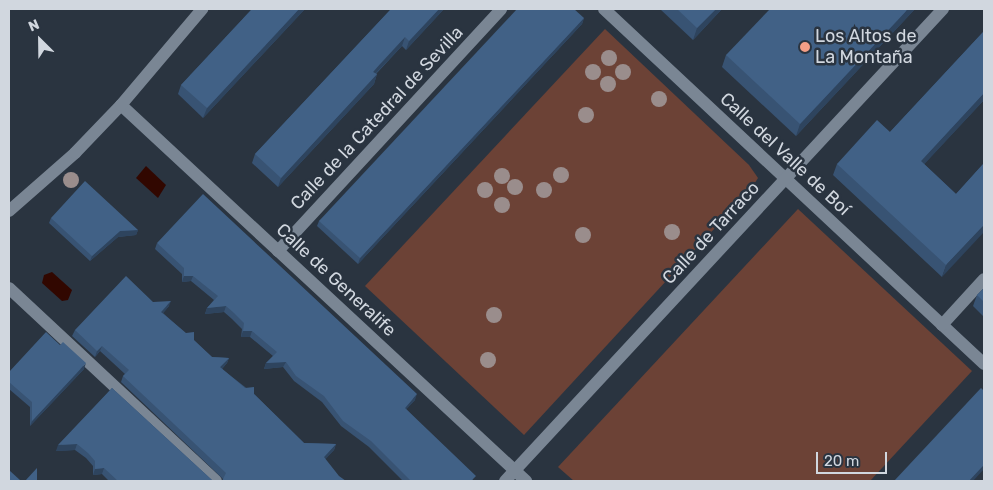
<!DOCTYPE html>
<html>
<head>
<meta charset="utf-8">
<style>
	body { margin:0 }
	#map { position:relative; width:993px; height:490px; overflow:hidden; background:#2a3440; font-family:Rubik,sans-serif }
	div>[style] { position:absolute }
	.green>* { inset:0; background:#6c4236 }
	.water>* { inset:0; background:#310700 }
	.minor>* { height:12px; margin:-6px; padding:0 6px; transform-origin:6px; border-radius:6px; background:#7a8694 }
	.trees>* { width:16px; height:16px; margin:-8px; border-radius:50%; background:#9a8d8c }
	.wall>* { inset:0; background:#385373 }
	.shaded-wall>* { inset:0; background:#2e445e }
	.building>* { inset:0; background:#416186 }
	.dots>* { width:14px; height:14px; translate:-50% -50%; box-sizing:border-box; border:2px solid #2a3440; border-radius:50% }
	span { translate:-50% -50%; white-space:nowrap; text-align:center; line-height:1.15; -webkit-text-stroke:5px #2a3440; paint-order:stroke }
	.poi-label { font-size:18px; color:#d1d7df }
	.left { translate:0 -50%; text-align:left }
	.street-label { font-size:18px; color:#d1d7df }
	.frame { position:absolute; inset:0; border:10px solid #d1d7df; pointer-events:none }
	.north { position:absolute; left:15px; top:15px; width:50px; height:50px; -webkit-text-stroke:4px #2a3440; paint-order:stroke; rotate:337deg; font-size:14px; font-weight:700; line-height:20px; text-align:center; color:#d1d7df }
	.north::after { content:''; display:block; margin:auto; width:18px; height:22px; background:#d1d7df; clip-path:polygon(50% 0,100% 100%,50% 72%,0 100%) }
	.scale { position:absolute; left:816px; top:452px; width:71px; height:22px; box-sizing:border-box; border:2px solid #d1d7df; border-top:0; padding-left:6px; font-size:15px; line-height:18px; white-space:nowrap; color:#d1d7df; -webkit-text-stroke:4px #2a3440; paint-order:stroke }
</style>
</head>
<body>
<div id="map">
	<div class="green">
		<div style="clip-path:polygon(605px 29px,749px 165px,758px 178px,751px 189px,524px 435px,365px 286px)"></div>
		<div style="clip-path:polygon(798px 209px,972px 371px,870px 481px,574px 481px,558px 467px)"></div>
	</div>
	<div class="water">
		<div style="clip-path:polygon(146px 166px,166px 185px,158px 198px,136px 178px)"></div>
		<div style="clip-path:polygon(52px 272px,72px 290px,68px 300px,62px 301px,42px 283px,44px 275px)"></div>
	</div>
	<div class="minor">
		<div style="left:604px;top:9px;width:520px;rotate:43.05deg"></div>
		<div style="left:121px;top:105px;width:553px;rotate:42.87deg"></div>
		<div style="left:9px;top:211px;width:88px;rotate:-41.3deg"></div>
		<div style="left:75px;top:153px;width:66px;rotate:-46.2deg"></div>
		<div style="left:121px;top:105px;width:126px;rotate:-49.8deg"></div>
		<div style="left:278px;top:251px;width:329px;rotate:-47.3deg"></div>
		<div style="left:9px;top:288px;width:283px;rotate:43deg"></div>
		<div style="left:942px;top:325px;width:62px;rotate:-47.6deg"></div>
		<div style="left:505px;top:481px;width:644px;rotate:-47.14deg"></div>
	</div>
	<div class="trees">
		<div style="left:609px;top:58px"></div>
		<div style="left:593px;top:72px"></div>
		<div style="left:623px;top:72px"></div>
		<div style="left:608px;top:84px"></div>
		<div style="left:659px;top:99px"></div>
		<div style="left:586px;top:115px"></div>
		<div style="left:561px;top:175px"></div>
		<div style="left:502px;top:176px"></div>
		<div style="left:71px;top:180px"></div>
		<div style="left:515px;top:187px"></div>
		<div style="left:485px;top:190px"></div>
		<div style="left:544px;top:190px"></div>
		<div style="left:502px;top:205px"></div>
		<div style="left:672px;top:232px"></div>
		<div style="left:583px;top:235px"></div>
		<div style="left:494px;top:315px"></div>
		<div style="left:488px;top:360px"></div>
	</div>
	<div class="wall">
		<div style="clip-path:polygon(252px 9px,305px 9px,203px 118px,178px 94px,181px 85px)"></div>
		<div style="clip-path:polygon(391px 9px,444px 9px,406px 50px,402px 46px,376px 74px,377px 74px,374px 84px,278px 187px,252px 163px,255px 154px)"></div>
		<div style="clip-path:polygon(660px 9px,722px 9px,693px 40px)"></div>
		<div style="clip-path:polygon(915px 9px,796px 136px,722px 67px,726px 55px)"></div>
		<div style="clip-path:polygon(584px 18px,582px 24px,358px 264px,317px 226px,319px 221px)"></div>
		<div style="clip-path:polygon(984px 31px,984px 100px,924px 164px,956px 194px,984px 163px,942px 277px,833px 175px,837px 164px,890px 132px)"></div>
		<div style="clip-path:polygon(51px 218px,138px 230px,136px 235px,118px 237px,90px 261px,49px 223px)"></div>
		<div style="clip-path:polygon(157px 243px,415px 400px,406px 409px,474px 481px,403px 481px,369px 447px,341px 426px,322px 402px,294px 381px,283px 367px,264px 369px,266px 363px,273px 356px,250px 337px,241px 337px,242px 329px,232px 319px,224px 312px,205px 314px,207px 308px,214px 300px,191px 281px,182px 282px,182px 274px,155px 249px)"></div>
		<div style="clip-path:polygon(984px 288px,984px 317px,973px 306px,977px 295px)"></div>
		<div style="clip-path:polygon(153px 302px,169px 306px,163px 313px,212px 357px,229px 358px,227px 363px,222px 369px,254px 394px,304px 443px,336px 444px,334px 450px,325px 459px,223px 479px,121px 382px,123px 376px,125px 374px,100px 351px,95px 357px,72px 336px,75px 330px)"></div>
		<div style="clip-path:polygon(84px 369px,30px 426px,30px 407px,9px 389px,9px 372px)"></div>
		<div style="clip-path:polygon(112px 388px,213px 481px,109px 481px,102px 474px,93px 475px,93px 466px,86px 458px,75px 450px,56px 451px)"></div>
	</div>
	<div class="shaded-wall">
		<div style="clip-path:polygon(299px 9px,305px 9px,203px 118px,207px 108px)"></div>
		<div style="clip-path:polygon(439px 9px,444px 9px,406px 50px,409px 41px)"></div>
		<div style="clip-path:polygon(716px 9px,722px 9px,693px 40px,697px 28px)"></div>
		<div style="clip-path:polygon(908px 9px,915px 9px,796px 136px,800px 124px)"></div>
		<div style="clip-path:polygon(584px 18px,582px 24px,358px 264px,360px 258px)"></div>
		<div style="clip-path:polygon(405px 37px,402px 46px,375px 74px,373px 72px)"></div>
		<div style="clip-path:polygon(377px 74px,374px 84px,278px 187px,281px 178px)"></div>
		<div style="clip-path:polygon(984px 93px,984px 100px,917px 172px,921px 161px)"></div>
		<div style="clip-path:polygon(984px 225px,984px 232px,942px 277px,946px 265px)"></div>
		<div style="clip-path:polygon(138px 230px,136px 235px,118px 237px,90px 261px,92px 256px,120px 231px)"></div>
		<div style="clip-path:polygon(184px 276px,193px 276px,191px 281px,182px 282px)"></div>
		<div style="clip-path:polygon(171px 301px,169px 306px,159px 318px,161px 312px)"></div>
		<div style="clip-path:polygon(226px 306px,224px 312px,205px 314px,207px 308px)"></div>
		<div style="clip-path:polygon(243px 331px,252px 331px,250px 337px,241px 337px)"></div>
		<div style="clip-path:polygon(102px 346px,100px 351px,95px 357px,97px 351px)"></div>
		<div style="clip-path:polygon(229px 358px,227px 363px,218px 373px,220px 367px)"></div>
		<div style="clip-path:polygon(286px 362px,283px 367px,264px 369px,266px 363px)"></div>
		<div style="clip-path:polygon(86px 363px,84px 369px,30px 426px,32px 421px)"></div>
		<div style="clip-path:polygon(417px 394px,415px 400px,403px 413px,405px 408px)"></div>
		<div style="clip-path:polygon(77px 444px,75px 450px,56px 451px,58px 445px)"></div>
		<div style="clip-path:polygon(336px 444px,334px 450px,322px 463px,324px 457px)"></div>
		<div style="clip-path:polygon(984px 465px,984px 469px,973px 481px,969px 481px)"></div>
		<div style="clip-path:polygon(104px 468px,102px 474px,93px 475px,95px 469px)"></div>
	</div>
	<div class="building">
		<div style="clip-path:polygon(252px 9px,299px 9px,207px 108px,181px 85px)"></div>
		<div style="clip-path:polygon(391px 9px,439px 9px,409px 41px,405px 37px,379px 65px,373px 72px,377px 74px,281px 178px,255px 154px)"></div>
		<div style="clip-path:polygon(517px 9px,574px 9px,584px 18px,360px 258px,319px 221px)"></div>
		<div style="clip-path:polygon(677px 9px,716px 9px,697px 28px)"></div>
		<div style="clip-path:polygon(770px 9px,908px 9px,800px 124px,726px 55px)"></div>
		<div style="clip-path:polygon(984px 31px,984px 93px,921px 161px,956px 194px,984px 163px,984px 225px,946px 265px,837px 164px,877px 120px,890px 132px)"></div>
		<div style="clip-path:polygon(85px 181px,138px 230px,120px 231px,92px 256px,51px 218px)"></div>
		<div style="clip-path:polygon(203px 194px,417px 394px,405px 408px,476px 476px,471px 481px,411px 481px,371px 441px,343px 421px,324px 396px,296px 376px,286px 362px,266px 363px,277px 352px,252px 331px,243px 331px,244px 323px,234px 313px,226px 306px,207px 308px,218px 296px,193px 276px,184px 276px,184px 268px,157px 243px)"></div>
		<div style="clip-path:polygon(126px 276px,153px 302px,171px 301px,161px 312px,186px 333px,194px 332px,194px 340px,212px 357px,229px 358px,220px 367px,245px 388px,254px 387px,254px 394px,304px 443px,336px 444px,324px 457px,339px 476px,346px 481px,222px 481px,226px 473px,123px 376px,129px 370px,102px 346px,97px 351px,75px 330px)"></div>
		<div style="clip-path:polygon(984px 288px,984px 302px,977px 295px)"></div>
		<div style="clip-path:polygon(46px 332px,60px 345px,63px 342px,86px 363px,32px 421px,32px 402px,9px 382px,9px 372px)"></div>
		<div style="clip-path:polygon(112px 388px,213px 481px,118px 481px,104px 468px,95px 469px,95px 461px,88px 453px,77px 444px,58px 445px)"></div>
		<div style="clip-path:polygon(981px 388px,984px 391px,984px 465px,969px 481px,894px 481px)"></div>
		<div style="clip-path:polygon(37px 468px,37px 481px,25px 481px)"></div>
		<div style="clip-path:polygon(9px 470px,21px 481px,9px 481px)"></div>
	</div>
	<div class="dots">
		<div style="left:805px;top:47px;background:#f49e86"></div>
	</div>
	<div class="poi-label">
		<span class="left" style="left:815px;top:47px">Los Altos de<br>La Montaña</span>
	</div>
	<div class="street-label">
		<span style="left:377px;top:118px;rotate:-47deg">Calle de la Catedral de Sevilla</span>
		<span style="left:785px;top:154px;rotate:43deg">Calle del Valle de Boí</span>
		<span style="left:711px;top:233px;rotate:-47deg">Calle de Tarraco</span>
		<span style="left:336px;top:280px;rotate:43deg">Calle de Generalife</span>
	</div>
	<div class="frame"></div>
	<div class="north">N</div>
	<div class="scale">20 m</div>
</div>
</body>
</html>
